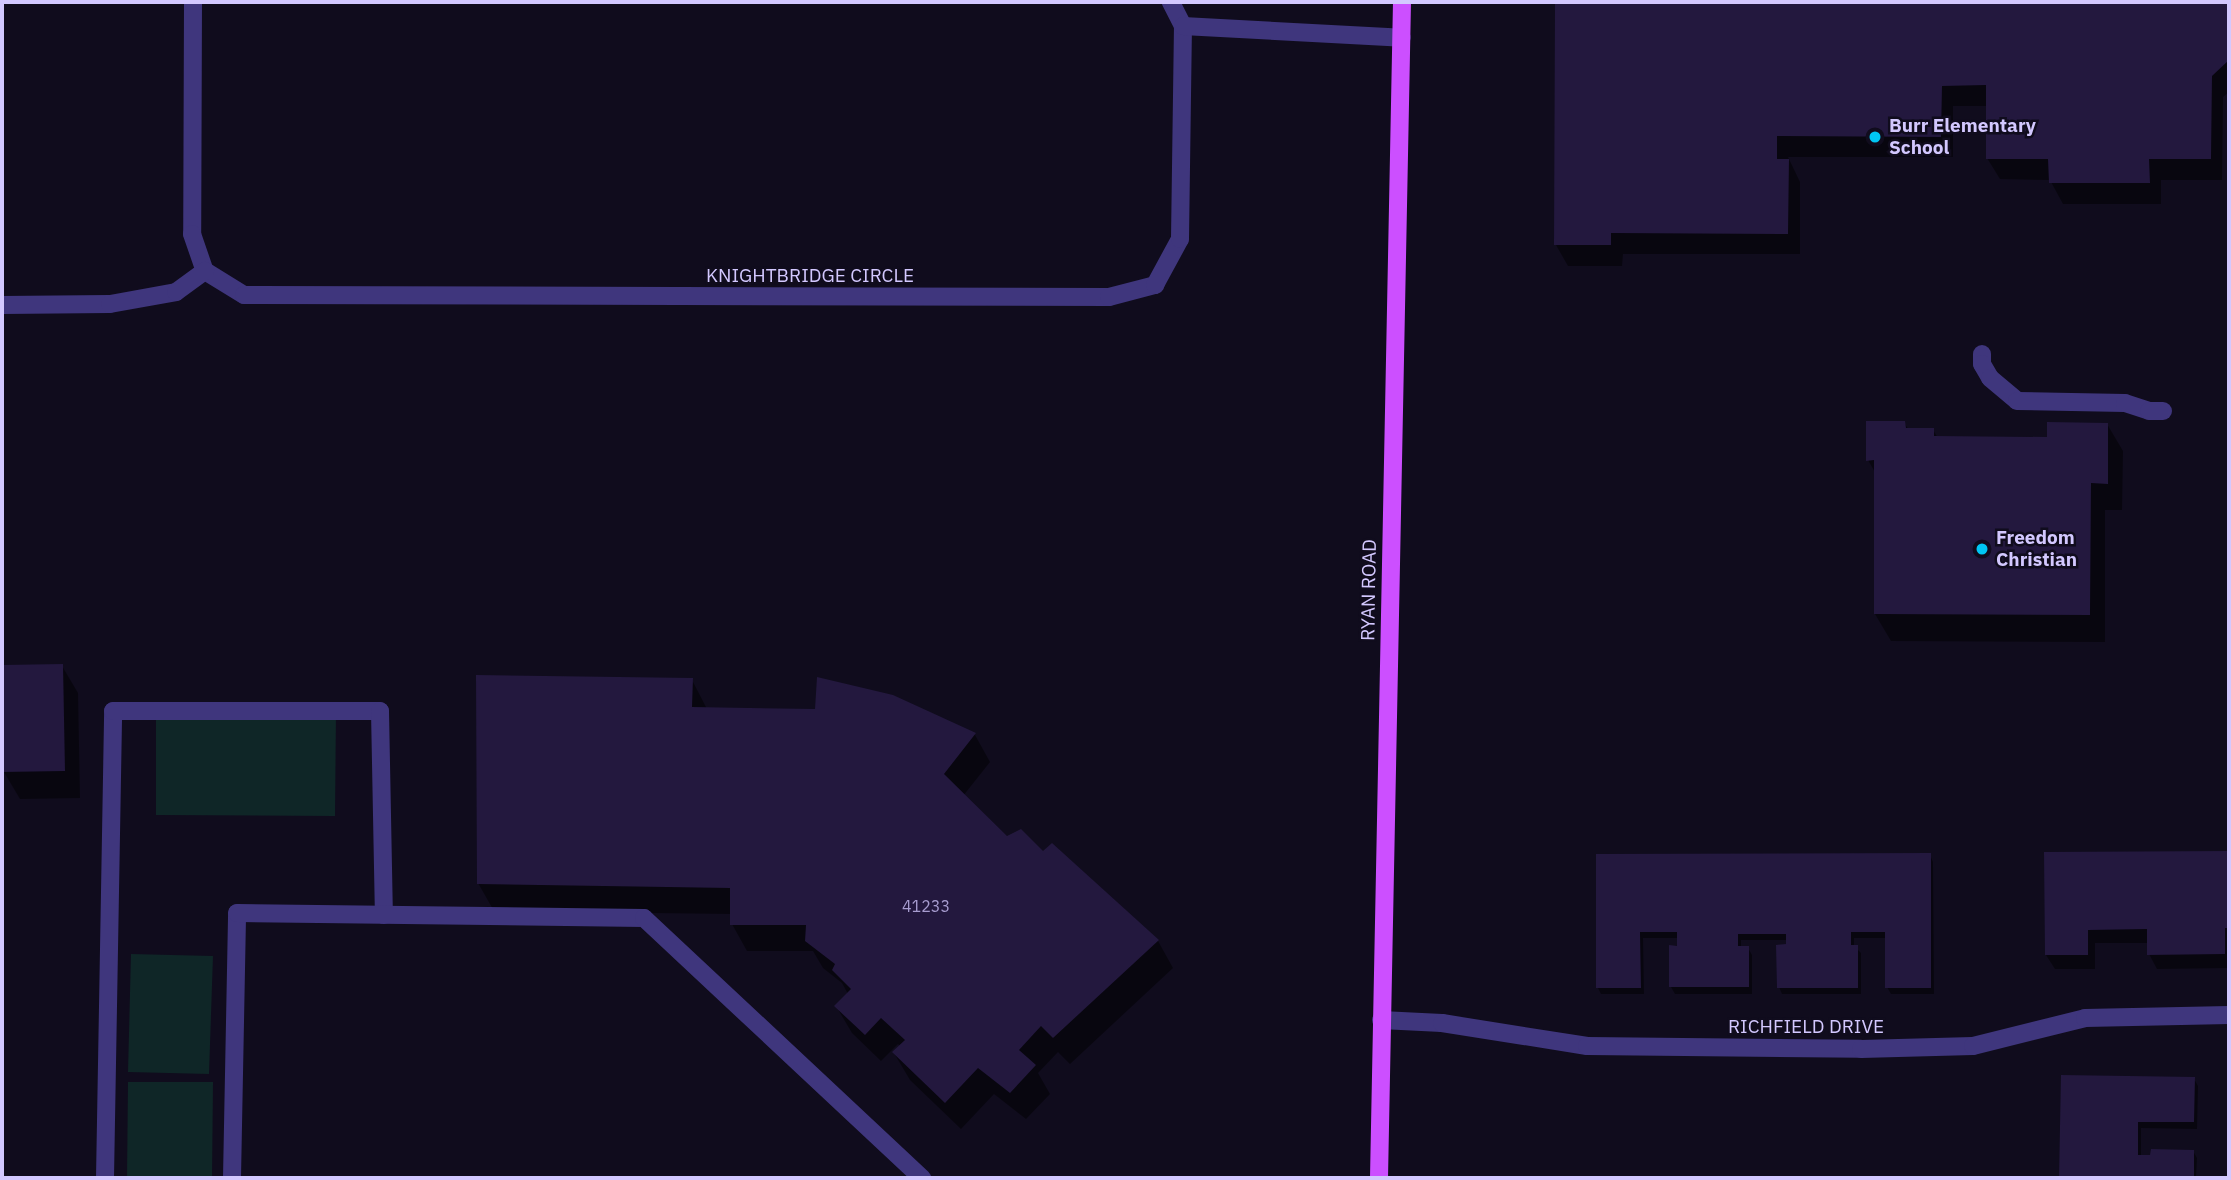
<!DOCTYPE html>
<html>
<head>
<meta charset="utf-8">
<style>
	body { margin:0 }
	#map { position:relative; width:2231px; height:1180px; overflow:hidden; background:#100c1d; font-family:"IBM Plex Sans",sans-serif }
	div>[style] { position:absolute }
	.green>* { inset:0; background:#0f2627 }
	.shadow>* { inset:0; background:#0007 }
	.building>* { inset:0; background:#23183e }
	.minor>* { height:18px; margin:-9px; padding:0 9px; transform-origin:9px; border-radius:9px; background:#3f367d }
	.major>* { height:18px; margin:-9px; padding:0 9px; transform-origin:9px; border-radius:9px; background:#cc4fff }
	.dots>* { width:19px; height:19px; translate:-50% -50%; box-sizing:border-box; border:4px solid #100c1d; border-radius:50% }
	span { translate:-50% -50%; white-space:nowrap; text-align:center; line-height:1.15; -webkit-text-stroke:5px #100c1d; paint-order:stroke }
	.number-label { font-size:16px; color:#a79ccf }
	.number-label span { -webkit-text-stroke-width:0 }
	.poi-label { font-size:19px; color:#d3c8ff; font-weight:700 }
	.left { translate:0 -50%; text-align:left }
	.street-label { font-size:19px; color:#d3c8ff }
	.frame { position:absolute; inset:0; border:4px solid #d3c8ff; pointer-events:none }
</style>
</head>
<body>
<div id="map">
	<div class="green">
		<div style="clip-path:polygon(156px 710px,336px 711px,335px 816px,156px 815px)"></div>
		<div style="clip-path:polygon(131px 954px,213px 956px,209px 1074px,128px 1072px)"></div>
		<div style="clip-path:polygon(128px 1082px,213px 1082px,212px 1178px,127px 1178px)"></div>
	</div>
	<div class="shadow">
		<div style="clip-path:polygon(1556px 2px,2229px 2px,2229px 92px,2223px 97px,2222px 180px,2161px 180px,2161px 204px,2063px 204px,2050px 180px,2000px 179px,1987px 158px,1987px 106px,1953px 106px,1953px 157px,1788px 157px,1800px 182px,1800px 254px,1623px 254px,1622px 266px,1568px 266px,1556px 245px)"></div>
		<div style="clip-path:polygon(1904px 423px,1909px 430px,1933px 430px,1938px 438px,2049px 439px,2107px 424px,2123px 451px,2122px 510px,2105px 510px,2105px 642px,1891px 641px,1875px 614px,1876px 474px,1868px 460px)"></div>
		<div style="clip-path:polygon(62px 666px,78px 693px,80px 798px,20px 799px,4px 772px,2px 667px)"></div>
		<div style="clip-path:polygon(692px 680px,707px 709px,817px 711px,892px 696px,975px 735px,990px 762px,963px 796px,1007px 838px,1043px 854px,1158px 941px,1173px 968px,1070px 1064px,1058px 1052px,1038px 1073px,1050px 1094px,1026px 1119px,994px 1094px,961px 1129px,910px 1080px,894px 1053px,900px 1046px,898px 1044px,881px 1061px,852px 1033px,836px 1006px,848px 994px,842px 983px,823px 968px,813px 951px,747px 951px,732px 924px,732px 914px,494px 911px,478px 883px)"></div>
		<div style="clip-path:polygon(2229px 852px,2229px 968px,2157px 969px,2149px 954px,2149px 943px,2095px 943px,2095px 969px,2055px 969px,2046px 955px,2046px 854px)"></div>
		<div style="clip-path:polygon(1930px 855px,1933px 862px,1934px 994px,1891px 994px,1887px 987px,1887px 938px,1854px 938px,1854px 946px,1861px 953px,1861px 994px,1782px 994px,1779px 987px,1787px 940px,1741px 940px,1741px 948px,1748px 948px,1752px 955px,1752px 994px,1675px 994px,1671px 987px,1678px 938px,1643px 938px,1644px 994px,1601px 994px,1598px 988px,1597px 856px)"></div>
		<div style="clip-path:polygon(2062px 1077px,2194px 1079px,2198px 1086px,2197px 1129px,2141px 1128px,2141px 1157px,2193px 1151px,2197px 1158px,2196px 1178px,2061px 1178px)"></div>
	</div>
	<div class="building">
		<div style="clip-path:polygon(1555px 2px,2229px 2px,2229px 60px,2212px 76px,2211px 159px,2149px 159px,2150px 183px,2049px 183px,2048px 159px,1986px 159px,1986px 85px,1942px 86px,1941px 137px,1777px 136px,1777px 159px,1789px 159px,1788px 234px,1611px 233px,1611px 245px,1554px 245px)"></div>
		<div style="clip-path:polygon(1866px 421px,1905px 421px,1906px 428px,1934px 428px,1934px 436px,2047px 437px,2047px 422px,2108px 423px,2108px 484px,2091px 483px,2090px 615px,1874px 614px,1874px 460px,1866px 461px)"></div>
		<div style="clip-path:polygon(63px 664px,65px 771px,2px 772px,2px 665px)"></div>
		<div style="clip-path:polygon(476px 675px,693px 678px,692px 707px,815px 709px,817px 677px,893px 695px,976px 733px,944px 774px,1007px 836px,1021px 829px,1043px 851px,1052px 843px,1159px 940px,1053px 1038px,1041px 1026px,1019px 1050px,1036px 1065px,1010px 1093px,978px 1068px,945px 1103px,892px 1052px,905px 1040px,881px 1018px,865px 1035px,834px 1006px,851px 989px,832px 970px,835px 964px,805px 941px,806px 925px,730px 925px,730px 888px,477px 884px)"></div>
		<div style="clip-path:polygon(2229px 851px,2229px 928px,2225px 928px,2225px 954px,2147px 955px,2147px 929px,2088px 930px,2088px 955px,2045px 955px,2044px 852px)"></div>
		<div style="clip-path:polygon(1931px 853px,1931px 988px,1885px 988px,1885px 932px,1851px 932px,1851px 945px,1858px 945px,1858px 988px,1777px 988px,1776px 945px,1786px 944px,1786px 934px,1738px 934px,1738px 946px,1749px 946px,1749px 987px,1669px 987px,1669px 945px,1677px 946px,1677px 932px,1640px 932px,1641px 988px,1596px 988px,1596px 854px)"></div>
		<div style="clip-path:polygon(2061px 1075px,2195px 1077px,2194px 1122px,2138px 1122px,2138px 1155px,2150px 1155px,2151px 1149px,2194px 1150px,2194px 1178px,2059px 1178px)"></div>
	</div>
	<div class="minor">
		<div style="left:193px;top:2px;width:232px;rotate:90.2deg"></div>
		<div style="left:192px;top:234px;width:39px;rotate:71deg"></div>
		<div style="left:205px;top:271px;width:46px;rotate:31.6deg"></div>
		<div style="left:244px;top:295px;width:865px;rotate:0.13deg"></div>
		<div style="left:1109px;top:297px;width:48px;rotate:-14.6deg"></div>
		<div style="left:1155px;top:285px;width:52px;rotate:-61.5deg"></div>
		<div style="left:1180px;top:239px;width:213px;rotate:-89.2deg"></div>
		<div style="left:1183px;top:26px;width:27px;rotate:-117deg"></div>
		<div style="left:1183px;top:26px;width:219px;rotate:3.1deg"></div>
		<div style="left:2px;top:305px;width:108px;rotate:-0.5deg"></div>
		<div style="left:110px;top:304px;width:67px;rotate:-10.3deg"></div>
		<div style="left:176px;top:292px;width:36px;rotate:-36deg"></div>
		<div style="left:1982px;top:354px;width:10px;rotate:90deg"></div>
		<div style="left:1982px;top:364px;width:16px;rotate:60deg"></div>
		<div style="left:1990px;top:378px;width:35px;rotate:40deg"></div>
		<div style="left:2017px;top:401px;width:108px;rotate:1.1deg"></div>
		<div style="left:2125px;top:403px;width:25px;rotate:18deg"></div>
		<div style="left:2149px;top:411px;width:14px"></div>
		<div style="left:1381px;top:1020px;width:61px;rotate:2.8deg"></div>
		<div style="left:1442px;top:1023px;width:147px;rotate:9deg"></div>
		<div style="left:1587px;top:1046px;width:274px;rotate:0.6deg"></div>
		<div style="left:1861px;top:1049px;width:112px;rotate:-1.5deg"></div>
		<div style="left:1973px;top:1046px;width:115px;rotate:-14deg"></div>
		<div style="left:2085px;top:1018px;width:144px;rotate:-1.2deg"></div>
		<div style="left:105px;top:1178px;width:467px;rotate:-89deg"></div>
		<div style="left:113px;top:711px;width:267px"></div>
		<div style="left:380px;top:711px;width:204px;rotate:88.9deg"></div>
		<div style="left:232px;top:1178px;width:265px;rotate:-88.9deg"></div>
		<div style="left:237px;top:913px;width:407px;rotate:0.7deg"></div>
		<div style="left:644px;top:918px;width:381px;rotate:43.1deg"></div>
	</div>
	<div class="major">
		<div style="left:1379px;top:1178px;width:1176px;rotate:-88.88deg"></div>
	</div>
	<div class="dots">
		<div style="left:1875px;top:137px;background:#00c6f3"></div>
		<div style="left:1982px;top:549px;background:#00c6f3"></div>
	</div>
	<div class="number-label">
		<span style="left:926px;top:906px">41233</span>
	</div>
	<div class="poi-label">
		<span class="left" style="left:1889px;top:137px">Burr Elementary<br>School</span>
		<span class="left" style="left:1996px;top:549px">Freedom<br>Christian</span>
	</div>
	<div class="street-label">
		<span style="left:810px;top:276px">KNIGHTBRIDGE CIRCLE</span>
		<span style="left:1369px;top:590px;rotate:-89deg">RYAN ROAD</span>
		<span style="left:1806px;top:1027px">RICHFIELD DRIVE</span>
	</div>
	<div class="frame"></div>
</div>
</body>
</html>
